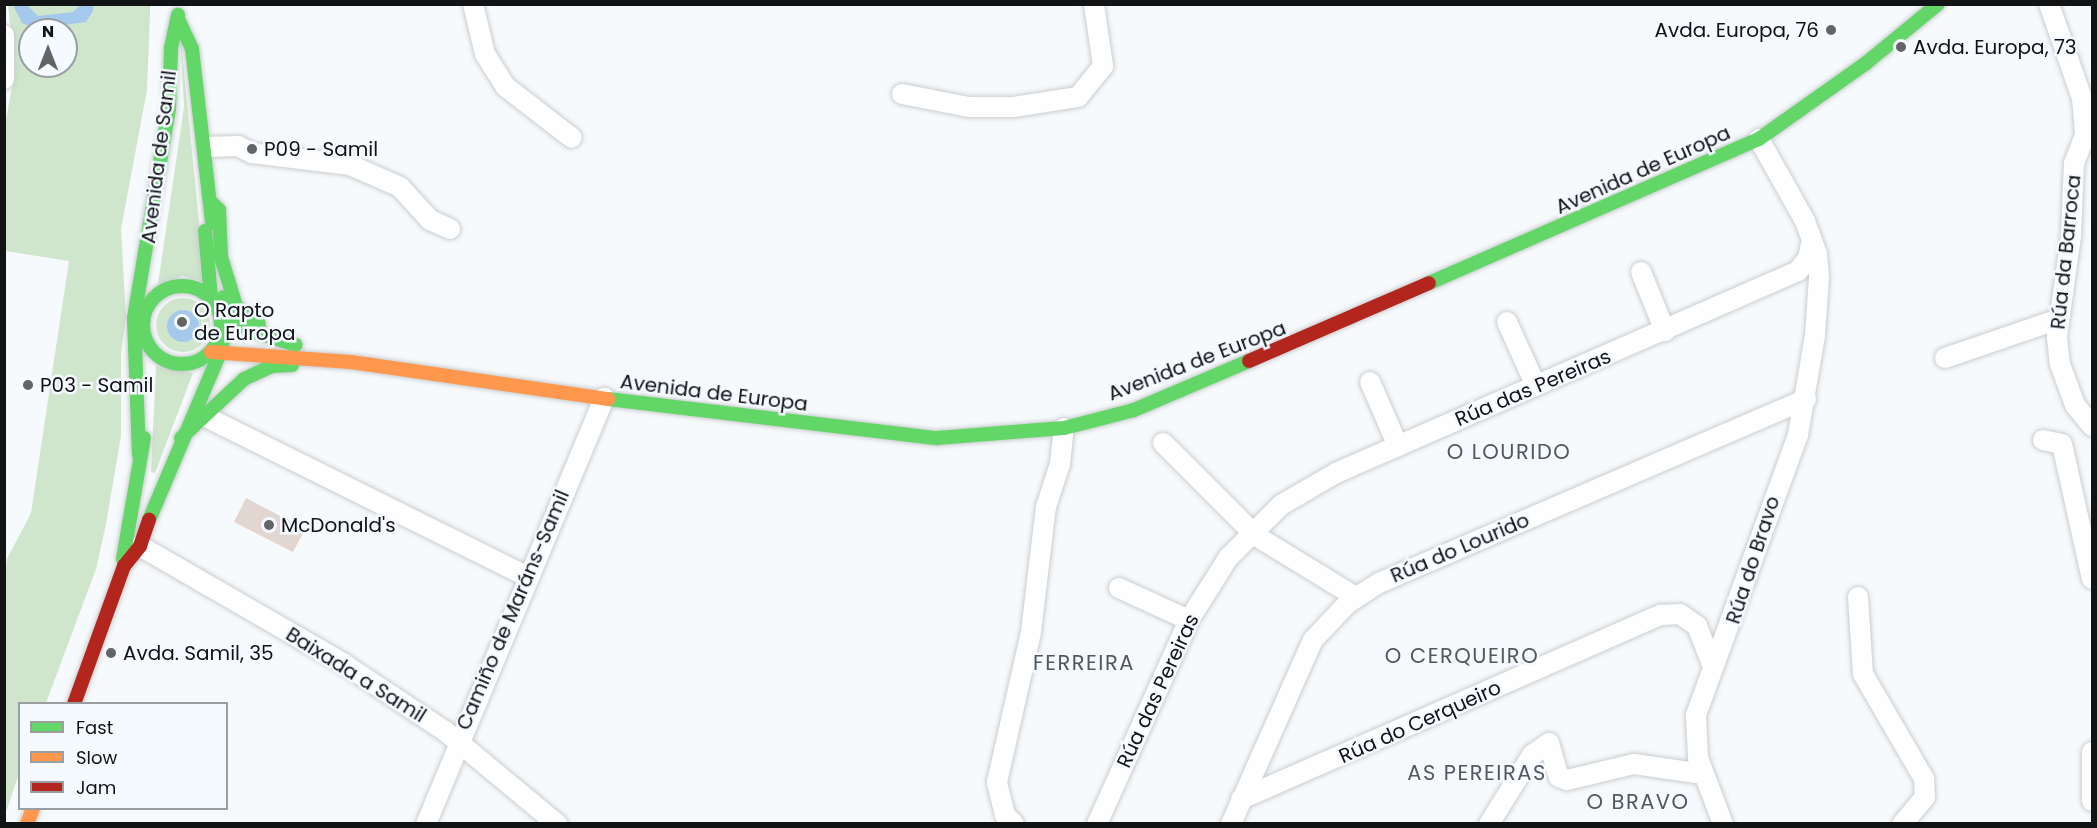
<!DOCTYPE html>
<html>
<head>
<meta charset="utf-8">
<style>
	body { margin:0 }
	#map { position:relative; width:2097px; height:828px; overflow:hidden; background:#f7fafc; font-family:Poppins,sans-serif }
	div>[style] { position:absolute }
	.green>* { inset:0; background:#cfe5cc }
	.round { border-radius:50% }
	.water>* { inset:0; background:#a5c9ec }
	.building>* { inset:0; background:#e1d6d0 }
	.roads { filter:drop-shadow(0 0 2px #cacdcf) drop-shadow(0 0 2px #cacdcf) }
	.street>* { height:20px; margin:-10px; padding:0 10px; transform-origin:10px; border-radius:10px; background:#fefeff }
	.fast>* { height:14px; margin:-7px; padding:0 7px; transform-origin:7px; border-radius:7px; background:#63d668 }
	.fast>.ring { margin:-7px; padding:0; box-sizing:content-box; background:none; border:14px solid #63d668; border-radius:50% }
	.slow>* { height:14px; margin:-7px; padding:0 7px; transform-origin:7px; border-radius:7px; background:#ff974d }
	.jam>* { height:14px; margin:-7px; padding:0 7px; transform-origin:7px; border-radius:7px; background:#b3261e }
	.dots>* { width:16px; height:16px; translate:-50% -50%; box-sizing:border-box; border:3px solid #f4faff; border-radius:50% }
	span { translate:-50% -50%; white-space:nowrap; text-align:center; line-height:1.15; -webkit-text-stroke:5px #f4faff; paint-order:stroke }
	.poi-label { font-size:20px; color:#111315 }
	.right { translate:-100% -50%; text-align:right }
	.left { translate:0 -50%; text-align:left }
	.street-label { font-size:20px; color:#111315 }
	.neighbourhood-label { font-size:21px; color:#54585c; letter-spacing:1.5px }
	.frame { position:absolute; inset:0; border:6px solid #111315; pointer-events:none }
	.legend { position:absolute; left:18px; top:702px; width:210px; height:108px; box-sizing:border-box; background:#f4faff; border:2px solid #999ea1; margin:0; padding:8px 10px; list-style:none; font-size:18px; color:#111315 }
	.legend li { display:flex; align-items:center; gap:12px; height:30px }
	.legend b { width:30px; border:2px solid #999ea1 }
	.north { position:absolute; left:18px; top:18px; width:60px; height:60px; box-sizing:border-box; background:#f4faff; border:2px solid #999ea1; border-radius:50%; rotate:0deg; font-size:16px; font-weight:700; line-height:24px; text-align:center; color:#111315 }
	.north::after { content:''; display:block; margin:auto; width:21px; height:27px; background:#626466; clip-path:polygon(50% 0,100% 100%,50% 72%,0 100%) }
</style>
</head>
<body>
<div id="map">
	<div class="green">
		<div style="clip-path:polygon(evenodd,8px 5px,150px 5px,150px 15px,147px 90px,121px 229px,126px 318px,121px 354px,121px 436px,106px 524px,96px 569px,46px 703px,20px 704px,19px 774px,5px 815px,5px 577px,7px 559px,31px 513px,69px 261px,5px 251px,5px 125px,15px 70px,8px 5px,30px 30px,66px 30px,66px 66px,30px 66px,30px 30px)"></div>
		<div style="clip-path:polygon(180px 31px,205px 282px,183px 276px,158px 284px,184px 107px)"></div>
		<div class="round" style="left:156px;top:298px;width:54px;height:54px"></div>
		<div style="clip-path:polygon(156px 366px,193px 373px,155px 473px,151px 472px)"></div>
	</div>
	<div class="water">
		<div style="clip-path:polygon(13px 5px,27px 5px,38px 16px,73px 12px,80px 5px,93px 5px,93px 11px,86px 22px,36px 29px,22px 23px)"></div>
		<div class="round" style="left:167px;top:310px;width:32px;height:32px"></div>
	</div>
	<div class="building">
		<div style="clip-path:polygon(246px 498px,305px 529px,293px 552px,234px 522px)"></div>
	</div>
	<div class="roads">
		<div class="street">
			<div style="left:473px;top:4px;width:51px;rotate:76.5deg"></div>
			<div style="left:485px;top:54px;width:39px;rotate:58deg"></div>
			<div style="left:506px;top:87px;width:83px;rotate:37.7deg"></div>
			<div style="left:2049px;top:4px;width:100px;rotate:70.7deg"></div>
			<div style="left:2082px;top:98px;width:37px;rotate:85deg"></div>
			<div style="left:2085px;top:135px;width:30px;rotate:111deg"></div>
			<div style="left:2074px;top:163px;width:73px;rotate:92.4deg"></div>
			<div style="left:2071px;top:236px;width:102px;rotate:97.9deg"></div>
			<div style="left:2057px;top:337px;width:27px;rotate:84deg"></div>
			<div style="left:2060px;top:364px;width:44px;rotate:69.9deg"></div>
			<div style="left:2075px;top:405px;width:27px;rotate:51deg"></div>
			<div style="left:4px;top:35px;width:44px;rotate:90deg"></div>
			<div style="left:902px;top:94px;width:68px;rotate:11deg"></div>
			<div style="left:969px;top:107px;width:45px"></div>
			<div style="left:1014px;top:107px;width:65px;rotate:-8.9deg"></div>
			<div style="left:1078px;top:97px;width:40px;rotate:-51deg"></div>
			<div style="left:1103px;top:66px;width:63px;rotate:-98.3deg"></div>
			<div style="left:206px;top:147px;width:32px;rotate:-2deg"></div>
			<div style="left:238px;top:146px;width:16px;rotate:27deg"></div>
			<div style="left:252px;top:153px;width:99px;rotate:7deg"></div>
			<div style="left:350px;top:165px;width:55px;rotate:23.7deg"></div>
			<div style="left:400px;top:187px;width:45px;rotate:47.7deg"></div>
			<div style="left:430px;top:220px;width:22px;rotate:24deg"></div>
			<div style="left:1641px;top:272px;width:64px;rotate:67.9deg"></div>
			<div style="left:1507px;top:322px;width:70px;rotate:65.6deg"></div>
			<div style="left:1945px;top:358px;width:120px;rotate:-18.9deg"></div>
			<div style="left:1370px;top:382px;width:70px;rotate:66.4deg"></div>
			<div style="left:206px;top:417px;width:357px;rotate:26.4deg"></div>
			<div style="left:2043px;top:440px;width:19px;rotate:12deg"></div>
			<div style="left:2062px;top:444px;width:138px;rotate:77.5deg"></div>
			<div style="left:1163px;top:443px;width:132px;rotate:45deg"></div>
			<div style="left:1256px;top:536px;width:117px;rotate:31.4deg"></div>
			<div style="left:140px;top:546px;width:236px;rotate:30deg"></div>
			<div style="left:344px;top:664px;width:121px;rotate:33.6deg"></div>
			<div style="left:445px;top:731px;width:146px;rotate:39.7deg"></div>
			<div style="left:1119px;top:588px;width:77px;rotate:24.6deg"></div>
			<div style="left:1858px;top:597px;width:77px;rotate:86.3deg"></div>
			<div style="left:1863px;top:674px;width:121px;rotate:59.8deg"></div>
			<div style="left:1924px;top:779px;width:18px;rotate:87deg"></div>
			<div style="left:1925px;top:797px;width:35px;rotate:130deg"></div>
			<div style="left:2092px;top:752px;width:49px;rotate:90deg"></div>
			<div style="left:1241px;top:799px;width:459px;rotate:-23.7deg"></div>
			<div style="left:1661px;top:615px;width:19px;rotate:-3deg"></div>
			<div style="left:1680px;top:614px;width:21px;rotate:35deg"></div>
			<div style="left:1697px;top:626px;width:41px;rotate:68.5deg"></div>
			<div style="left:426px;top:824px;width:462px;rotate:-67.3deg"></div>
			<div style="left:1014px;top:824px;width:13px;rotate:-135deg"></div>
			<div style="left:1005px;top:815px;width:34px;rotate:-104deg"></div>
			<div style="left:997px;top:782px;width:154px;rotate:-77.2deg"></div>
			<div style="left:1031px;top:632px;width:126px;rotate:-83.2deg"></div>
			<div style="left:1046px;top:507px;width:45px;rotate:-72deg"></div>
			<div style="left:1060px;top:464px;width:36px;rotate:-84deg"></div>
			<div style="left:1097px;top:824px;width:224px;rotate:-65.7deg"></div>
			<div style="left:1189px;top:620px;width:73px;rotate:-57.8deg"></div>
			<div style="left:1228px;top:558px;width:75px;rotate:-45deg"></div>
			<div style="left:1281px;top:505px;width:64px;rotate:-30.2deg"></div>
			<div style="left:1336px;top:473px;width:504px;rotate:-23.62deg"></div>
			<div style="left:1798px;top:271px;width:16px;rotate:-52deg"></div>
			<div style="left:1808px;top:258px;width:17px;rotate:-77deg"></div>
			<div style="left:1231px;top:824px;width:201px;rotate:-66deg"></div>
			<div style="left:1313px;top:640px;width:51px;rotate:-46.6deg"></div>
			<div style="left:1348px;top:603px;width:37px;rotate:-33deg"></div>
			<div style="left:1379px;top:583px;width:465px;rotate:-23.3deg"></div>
			<div style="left:1489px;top:824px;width:81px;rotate:-58.1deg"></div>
			<div style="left:1532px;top:755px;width:21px;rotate:-35deg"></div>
			<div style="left:1549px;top:743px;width:35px;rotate:74deg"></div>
			<div style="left:1559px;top:777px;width:9px;rotate:21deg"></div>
			<div style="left:1567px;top:780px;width:69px;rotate:-13.4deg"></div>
			<div style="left:1634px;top:764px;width:70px;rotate:8.2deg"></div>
			<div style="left:1723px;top:824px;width:71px;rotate:-110.7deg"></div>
			<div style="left:1698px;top:758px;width:43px;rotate:-92.7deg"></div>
			<div style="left:1696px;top:715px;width:298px;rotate:-70deg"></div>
			<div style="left:1798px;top:435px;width:100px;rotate:-80.3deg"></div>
			<div style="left:1815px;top:336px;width:59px;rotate:-86.1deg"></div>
			<div style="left:1819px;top:277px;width:23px;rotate:-95deg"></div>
			<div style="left:1817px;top:254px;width:35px;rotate:-110deg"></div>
			<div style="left:1805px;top:221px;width:94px;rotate:-119.3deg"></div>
		</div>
		<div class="fast">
			<div style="left:179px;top:21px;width:31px;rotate:65deg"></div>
			<div style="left:192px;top:49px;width:175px;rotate:83.4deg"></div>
			<div style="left:210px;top:201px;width:13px;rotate:45deg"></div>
			<div style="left:219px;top:210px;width:47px;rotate:87.6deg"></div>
			<div style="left:221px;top:257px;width:51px;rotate:73deg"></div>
			<div style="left:236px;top:306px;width:29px;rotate:38deg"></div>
			<div style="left:205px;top:231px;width:67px;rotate:84.9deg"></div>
			<div style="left:1429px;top:283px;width:360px;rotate:-23.6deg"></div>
			<div style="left:1759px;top:139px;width:130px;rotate:-35.3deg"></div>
			<div style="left:1865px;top:64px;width:94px;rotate:-39.4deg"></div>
			<div class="ring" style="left:143px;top:286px;width:64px;height:64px"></div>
			<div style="left:219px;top:312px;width:36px;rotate:30deg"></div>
			<div style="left:250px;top:330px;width:48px;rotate:18.1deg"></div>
			<div style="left:608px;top:399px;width:331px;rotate:6.8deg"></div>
			<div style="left:937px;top:438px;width:127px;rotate:-4.5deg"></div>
			<div style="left:1064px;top:428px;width:72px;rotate:-14.4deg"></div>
			<div style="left:1134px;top:410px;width:125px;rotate:-23.1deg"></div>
			<div style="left:181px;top:438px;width:86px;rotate:-43.1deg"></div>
			<div style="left:244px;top:379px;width:31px;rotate:-25deg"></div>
			<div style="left:272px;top:366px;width:20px;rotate:-3deg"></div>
			<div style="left:139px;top:455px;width:137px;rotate:-92.1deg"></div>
			<div style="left:134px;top:318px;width:212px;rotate:-80.5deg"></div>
			<div style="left:169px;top:109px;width:61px;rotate:-88.1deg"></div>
			<div style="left:171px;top:48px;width:34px;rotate:-78deg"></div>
			<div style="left:149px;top:520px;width:181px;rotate:-67deg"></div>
			<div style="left:220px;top:353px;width:30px;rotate:-76deg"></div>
			<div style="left:227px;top:324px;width:27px;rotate:-98deg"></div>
			<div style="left:123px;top:559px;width:123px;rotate:-80.2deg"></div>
		</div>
		<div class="slow">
			<div style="left:211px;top:352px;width:140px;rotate:4.1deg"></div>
			<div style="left:351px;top:362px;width:260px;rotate:8.2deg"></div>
			<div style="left:27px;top:824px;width:17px;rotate:-69deg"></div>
		</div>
		<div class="jam">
			<div style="left:1249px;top:361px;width:196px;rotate:-23.4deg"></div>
			<div style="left:74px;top:704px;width:147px;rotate:-70.1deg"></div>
			<div style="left:124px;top:566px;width:26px;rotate:-51deg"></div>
			<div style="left:140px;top:546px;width:28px;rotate:-71deg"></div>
		</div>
	</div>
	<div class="dots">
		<div style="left:1831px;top:30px;background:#626466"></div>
		<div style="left:1901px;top:47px;background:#626466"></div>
		<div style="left:252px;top:149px;background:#626466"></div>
		<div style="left:182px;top:322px;background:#626466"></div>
		<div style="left:28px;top:385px;background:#626466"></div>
		<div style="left:269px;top:525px;background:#626466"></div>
		<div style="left:111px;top:653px;background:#626466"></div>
	</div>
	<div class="poi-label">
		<span class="right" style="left:1819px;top:30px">Avda. Europa, 76</span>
		<span class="left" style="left:1913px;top:47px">Avda. Europa, 73</span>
		<span class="left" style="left:264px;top:149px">P09 - Samil</span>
		<span class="left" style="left:194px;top:322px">O Rapto<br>de Europa</span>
		<span class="left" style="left:40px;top:385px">P03 - Samil</span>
		<span class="left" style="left:281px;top:525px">McDonald's</span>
		<span class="left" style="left:123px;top:653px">Avda. Samil, 35</span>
	</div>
	<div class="street-label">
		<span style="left:159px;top:157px;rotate:-83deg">Avenida de Samil</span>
		<span style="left:1643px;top:170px;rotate:-24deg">Avenida de Europa</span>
		<span style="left:2066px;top:252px;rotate:-84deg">Rúa da Barroca</span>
		<span style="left:1197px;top:361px;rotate:-21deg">Avenida de Europa</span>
		<span style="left:1533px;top:388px;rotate:-23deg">Rúa das Pereiras</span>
		<span style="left:714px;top:393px;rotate:7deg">Avenida de Europa</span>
		<span style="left:1460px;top:548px;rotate:-23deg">Rúa do Lourido</span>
		<span style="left:1753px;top:560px;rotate:-72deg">Rúa do Bravo</span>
		<span style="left:513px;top:610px;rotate:-67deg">Camiño de Maráns-Samil</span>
		<span style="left:356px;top:675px;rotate:32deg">Baixada a Samil</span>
		<span style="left:1158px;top:691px;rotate:-65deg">Rúa das Pereiras</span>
		<span style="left:1420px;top:722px;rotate:-24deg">Rúa do Cerqueiro</span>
	</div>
	<div class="neighbourhood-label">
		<span style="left:1509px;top:452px">O LOURIDO</span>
		<span style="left:1462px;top:656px">O CERQUEIRO</span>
		<span style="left:1084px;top:663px">FERREIRA</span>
		<span style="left:1477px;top:773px">AS PEREIRAS</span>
		<span style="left:1638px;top:802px">O BRAVO</span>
	</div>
	<div class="frame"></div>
	<ul class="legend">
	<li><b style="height:8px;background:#63d668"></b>Fast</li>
	<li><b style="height:8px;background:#ff974d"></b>Slow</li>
	<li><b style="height:8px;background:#b3261e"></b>Jam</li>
	</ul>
	<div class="north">N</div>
</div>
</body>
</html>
